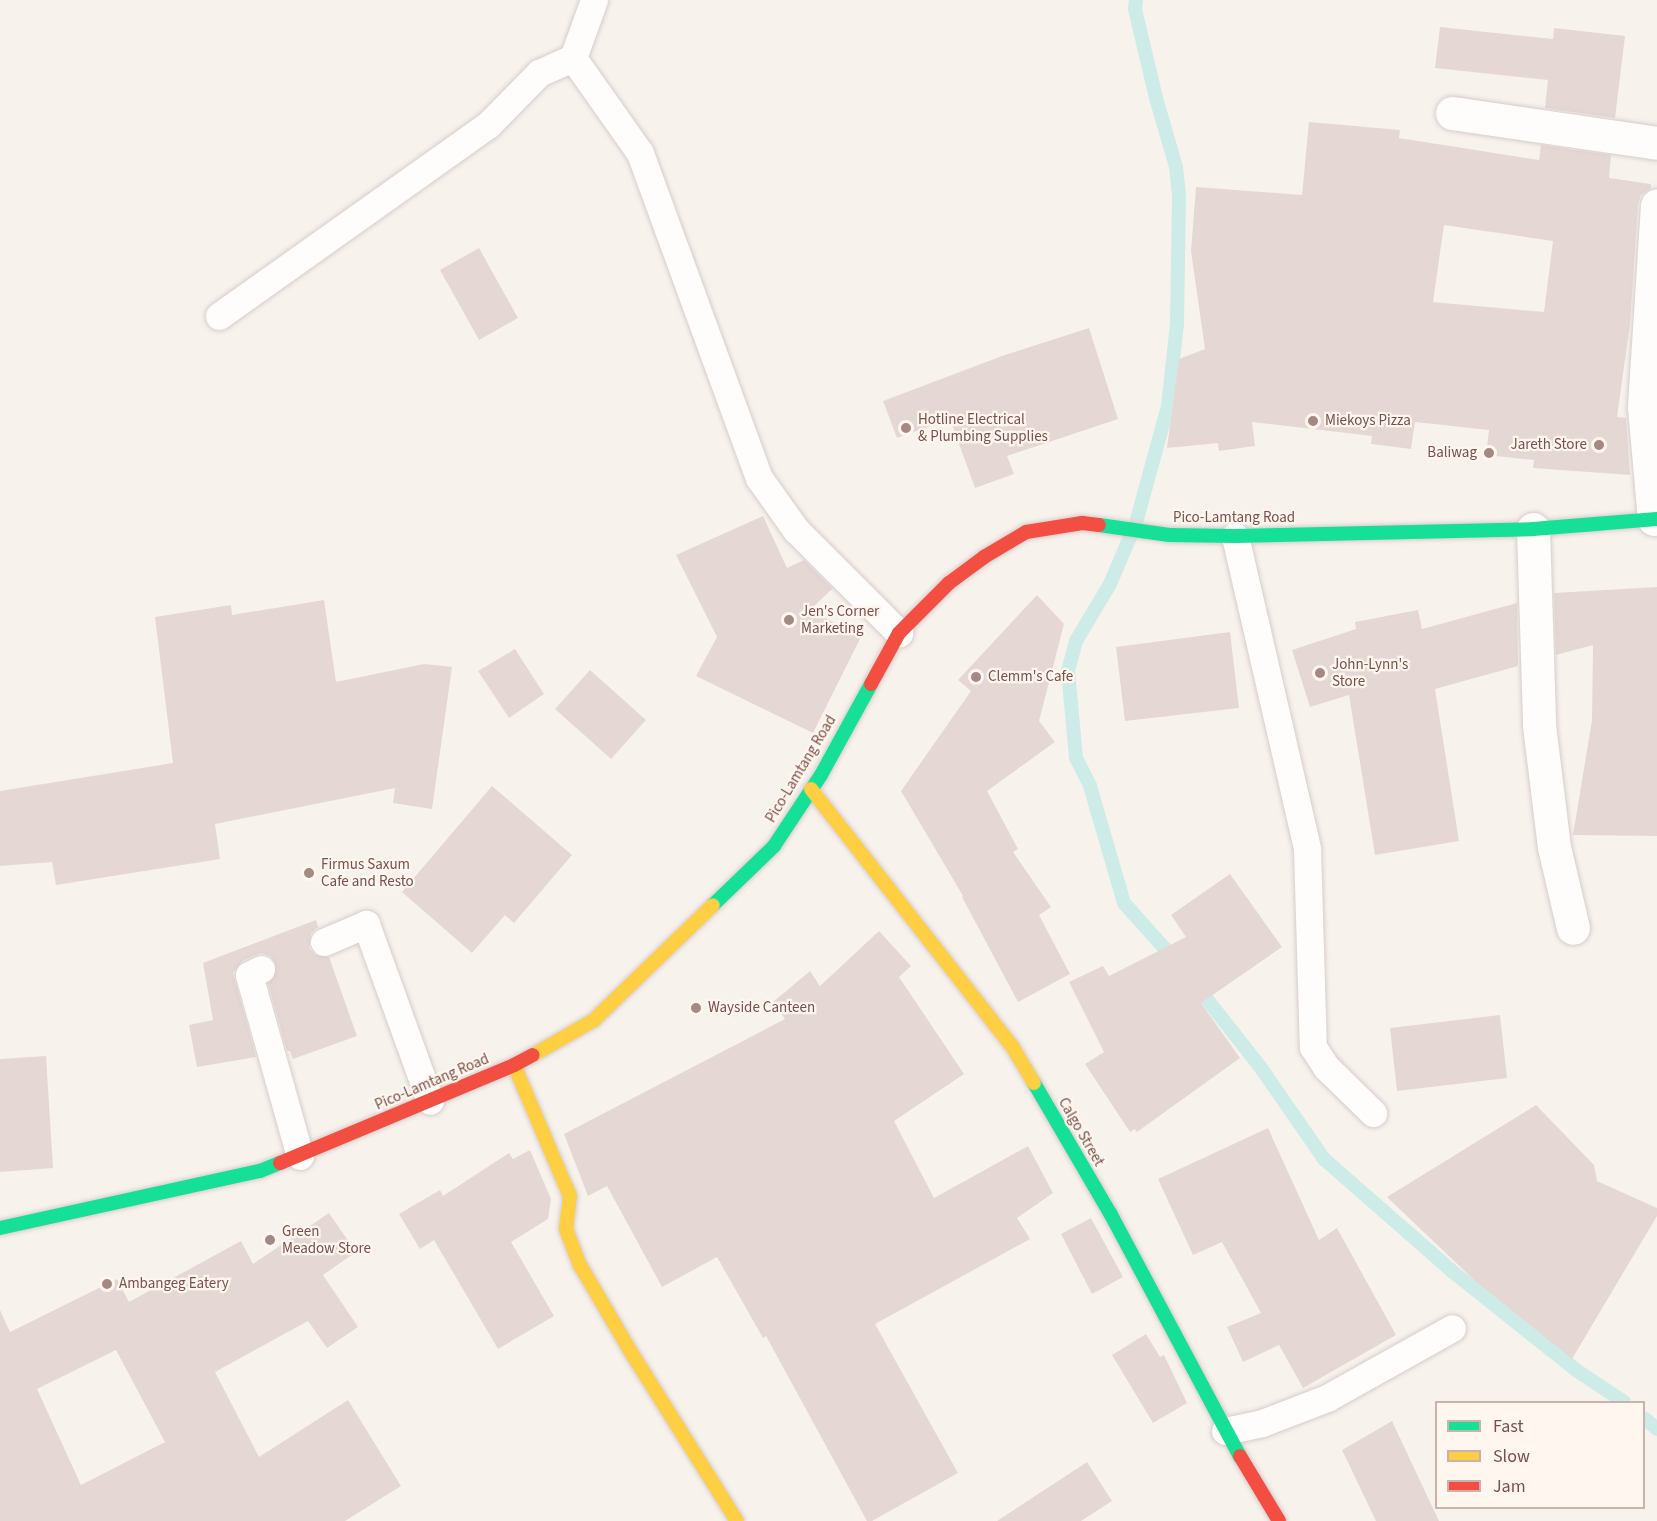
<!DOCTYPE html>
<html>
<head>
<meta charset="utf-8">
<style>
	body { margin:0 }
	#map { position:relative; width:1657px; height:1521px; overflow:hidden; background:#f8f2ed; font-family:"Source Sans 3",sans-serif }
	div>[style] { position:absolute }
	.stream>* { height:14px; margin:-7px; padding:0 7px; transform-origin:7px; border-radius:7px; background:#cdece8 }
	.building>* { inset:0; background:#e5d8d4 }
	.roads { filter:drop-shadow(0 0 2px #d7cdca) drop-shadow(0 0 2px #d7cdca) }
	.lane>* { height:27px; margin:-13.5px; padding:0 13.5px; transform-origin:13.5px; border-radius:13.5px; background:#fefdfc }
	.street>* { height:33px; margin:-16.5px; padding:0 16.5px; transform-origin:16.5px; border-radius:16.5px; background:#fefdfc }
	.fast>* { height:14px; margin:-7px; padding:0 7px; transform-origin:7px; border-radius:7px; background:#16e098 }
	.slow>* { height:14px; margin:-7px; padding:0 7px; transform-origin:7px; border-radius:7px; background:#ffcf43 }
	.jam>* { height:14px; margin:-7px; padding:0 7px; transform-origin:7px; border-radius:7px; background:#f24e42 }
	.dots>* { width:16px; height:16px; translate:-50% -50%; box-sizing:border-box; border:3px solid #fff6ef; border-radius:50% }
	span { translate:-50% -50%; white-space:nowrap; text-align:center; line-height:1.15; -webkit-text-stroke:4.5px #fff6ef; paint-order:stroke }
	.poi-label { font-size:15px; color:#79514a }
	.left { translate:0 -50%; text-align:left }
	.right { translate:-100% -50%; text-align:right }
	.street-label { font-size:15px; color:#79514a }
	.legend { position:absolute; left:1435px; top:1401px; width:210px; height:108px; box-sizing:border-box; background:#fff6ef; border:2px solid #c9b4ad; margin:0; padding:8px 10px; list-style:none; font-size:18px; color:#79514a }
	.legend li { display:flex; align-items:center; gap:12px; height:30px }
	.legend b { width:30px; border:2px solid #c9b4ad }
</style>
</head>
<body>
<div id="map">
	<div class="stream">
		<div style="left:1136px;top:0;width:9px;rotate:96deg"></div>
		<div style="left:1135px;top:9px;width:91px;rotate:76.7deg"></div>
		<div style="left:1156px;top:98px;width:72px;rotate:73.8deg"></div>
		<div style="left:1176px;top:167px;width:30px;rotate:84deg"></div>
		<div style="left:1179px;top:197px;width:127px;rotate:90.9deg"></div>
		<div style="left:1177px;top:324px;width:82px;rotate:96.3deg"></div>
		<div style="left:1168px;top:406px;width:121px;rotate:105.3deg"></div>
		<div style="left:1136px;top:523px;width:66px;rotate:113.1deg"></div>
		<div style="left:1110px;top:584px;width:66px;rotate:120.8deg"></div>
		<div style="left:1076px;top:641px;width:31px;rotate:105deg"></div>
		<div style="left:1068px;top:671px;width:87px;rotate:84.7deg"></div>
		<div style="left:1076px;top:758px;width:31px;rotate:63deg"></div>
		<div style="left:1090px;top:786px;width:122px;rotate:73.8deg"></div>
		<div style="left:1124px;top:903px;width:76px;rotate:48.2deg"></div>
		<div style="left:1195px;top:984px;width:107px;rotate:51.8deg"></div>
		<div style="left:1261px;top:1068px;width:111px;rotate:55.3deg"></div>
		<div style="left:1324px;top:1159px;width:171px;rotate:41.2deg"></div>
		<div style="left:1453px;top:1272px;width:157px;rotate:38.5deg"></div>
		<div style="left:1576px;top:1370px;width:58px;rotate:33.7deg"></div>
		<div style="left:1644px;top:1418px;width:17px;rotate:40deg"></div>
	</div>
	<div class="building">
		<div style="clip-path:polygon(1440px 27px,1553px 39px,1554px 28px,1625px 36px,1615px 118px,1545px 108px,1548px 80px,1435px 68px)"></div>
		<div style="clip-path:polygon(evenodd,1309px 122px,1400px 130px,1399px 138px,1539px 160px,1541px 145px,1611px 155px,1609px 178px,1651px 184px,1651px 188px,1641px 195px,1638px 204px,1630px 324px,1617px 417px,1626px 418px,1630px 475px,1533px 468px,1534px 460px,1486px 455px,1489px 430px,1415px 422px,1411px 449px,1371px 444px,1372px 436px,1252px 422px,1255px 446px,1219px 451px,1218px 443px,1167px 448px,1179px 359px,1205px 349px,1191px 251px,1196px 187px,1302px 195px,1309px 122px,1444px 225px,1553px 241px,1544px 312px,1433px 302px,1444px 225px)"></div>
		<div style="clip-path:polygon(479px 248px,518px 318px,479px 340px,440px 270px)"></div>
		<div style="clip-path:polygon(1089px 328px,1118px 419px,1007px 456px,1014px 474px,975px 488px,950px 419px,897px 438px,883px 401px,1002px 356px)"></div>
		<div style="clip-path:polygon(763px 516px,787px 568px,804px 560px,831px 587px,832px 589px,810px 610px,861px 637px,813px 733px,696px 676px,717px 637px,676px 555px)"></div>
		<div style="clip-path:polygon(1657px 587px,1657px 836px,1573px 835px,1592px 720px,1593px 645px,1556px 655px,1554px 593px)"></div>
		<div style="clip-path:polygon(1037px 595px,1064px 624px,1039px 721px,1055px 742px,987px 791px,1018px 849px,1013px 852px,1051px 907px,1039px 915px,1070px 974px,1018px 1002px,962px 897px,963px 896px,901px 791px,971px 691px,958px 680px)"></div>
		<div style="clip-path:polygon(324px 600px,336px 682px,424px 664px,452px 667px,432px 809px,393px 803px,395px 788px,215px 824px,220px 859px,56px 885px,52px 862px,0 866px,0 791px,173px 763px,155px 617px,231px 605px,232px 615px)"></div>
		<div style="clip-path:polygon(1517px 603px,1518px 666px,1435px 689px,1459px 841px,1375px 855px,1349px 695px,1310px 707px,1292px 650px,1356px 629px,1355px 622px,1418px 610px,1422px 629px)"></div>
		<div style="clip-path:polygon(1230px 632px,1239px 708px,1125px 721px,1116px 647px)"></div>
		<div style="clip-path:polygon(515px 649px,544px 694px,509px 718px,478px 671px)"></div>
		<div style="clip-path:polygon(590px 670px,646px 720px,611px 759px,555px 709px)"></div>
		<div style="clip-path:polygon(492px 786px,572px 855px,514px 923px,505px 915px,472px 953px,402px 892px)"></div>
		<div style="clip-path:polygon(1230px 874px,1282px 947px,1201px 1003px,1240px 1058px,1137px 1132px,1135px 1129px,1130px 1132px,1085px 1064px,1104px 1052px,1069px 982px,1103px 966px,1109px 976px,1186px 937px,1171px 915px)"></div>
		<div style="clip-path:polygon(316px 920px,318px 927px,311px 933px,309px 948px,315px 955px,329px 957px,357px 1036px,293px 1059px,290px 1051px,287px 1051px,268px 983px,274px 977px,275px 963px,270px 956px,261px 953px,242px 961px,233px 973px,256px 1057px,197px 1067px,189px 1025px,213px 1020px,203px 963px)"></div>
		<div style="clip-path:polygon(879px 931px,911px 966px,899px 977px,964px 1074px,894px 1121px,934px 1198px,1028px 1146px,1053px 1193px,1017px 1218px,1030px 1239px,875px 1324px,958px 1473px,872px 1521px,867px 1521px,766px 1336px,763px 1338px,717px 1257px,662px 1287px,607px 1186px,588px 1196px,564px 1134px,785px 1019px,773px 1002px,810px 971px,820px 986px)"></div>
		<div style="clip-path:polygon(1500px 1015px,1507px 1078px,1397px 1091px,1390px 1028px)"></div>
		<div style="clip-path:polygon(46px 1056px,53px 1168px,0 1172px,0 1059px)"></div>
		<div style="clip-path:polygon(1536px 1105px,1594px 1165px,1597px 1181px,1657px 1208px,1657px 1216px,1572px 1359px,1474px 1280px,1387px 1197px)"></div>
		<div style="clip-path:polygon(1268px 1128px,1319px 1240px,1337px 1228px,1396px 1335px,1303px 1388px,1279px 1345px,1243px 1362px,1227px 1327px,1261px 1313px,1222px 1242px,1193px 1255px,1158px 1179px)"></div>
		<div style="clip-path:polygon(530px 1150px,551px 1199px,548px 1219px,511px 1242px,554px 1316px,498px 1349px,434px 1240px,420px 1249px,399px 1214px,440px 1190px,443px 1196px,509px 1153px,513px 1159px)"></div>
		<div style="clip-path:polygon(evenodd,329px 1213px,356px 1252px,323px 1275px,358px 1327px,327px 1348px,308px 1321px,215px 1372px,259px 1457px,348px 1400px,401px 1486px,345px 1521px,0 1521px,0 1310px,10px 1332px,117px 1279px,129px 1302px,241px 1241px,253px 1264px,329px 1213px,116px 1350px,165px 1442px,81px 1485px,37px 1389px,116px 1350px)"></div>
		<div style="clip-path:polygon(1091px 1218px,1123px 1277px,1092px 1294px,1061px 1234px)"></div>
		<div style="clip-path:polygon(1146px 1334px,1160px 1357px,1164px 1355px,1187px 1403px,1153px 1423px,1112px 1355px)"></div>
		<div style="clip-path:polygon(1392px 1421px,1439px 1521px,1376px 1521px,1342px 1450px)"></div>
		<div style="clip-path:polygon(1087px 1462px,1112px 1501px,1081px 1521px,997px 1521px)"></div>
	</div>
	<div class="roads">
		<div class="lane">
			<div style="left:573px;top:58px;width:62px;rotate:-70.1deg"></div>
			<div style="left:219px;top:316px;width:330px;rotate:-35.4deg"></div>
			<div style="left:488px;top:125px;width:73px;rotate:-45.6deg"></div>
			<div style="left:539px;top:73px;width:37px;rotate:-24deg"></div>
			<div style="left:573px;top:58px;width:116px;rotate:54.8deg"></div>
			<div style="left:640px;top:153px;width:346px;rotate:69.9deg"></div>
			<div style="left:759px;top:478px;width:64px;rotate:54.6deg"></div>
			<div style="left:796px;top:530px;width:146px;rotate:45deg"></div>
			<div style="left:1235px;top:536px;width:321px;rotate:77deg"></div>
			<div style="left:1307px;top:849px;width:198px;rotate:88.3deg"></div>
			<div style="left:1313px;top:1047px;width:24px;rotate:57deg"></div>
			<div style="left:1326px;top:1067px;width:66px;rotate:44.4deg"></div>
			<div style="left:324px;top:942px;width:46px;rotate:-23.2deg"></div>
			<div style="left:366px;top:924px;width:188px;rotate:70.1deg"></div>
			<div style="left:261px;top:969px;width:13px;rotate:153deg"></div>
			<div style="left:249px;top:975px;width:188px;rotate:74.3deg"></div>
			<div style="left:1225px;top:1431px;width:38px;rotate:-12deg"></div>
			<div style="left:1262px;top:1423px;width:70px;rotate:-21deg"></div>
			<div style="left:1327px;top:1398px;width:143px;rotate:-29.2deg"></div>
		</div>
		<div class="street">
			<div style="left:1452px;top:113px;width:207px;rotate:8.3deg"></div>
			<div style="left:1654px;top:519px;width:113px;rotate:-95.1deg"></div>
			<div style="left:1644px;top:406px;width:201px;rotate:-86.3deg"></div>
			<div style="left:1533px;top:529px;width:196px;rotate:88.2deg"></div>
			<div style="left:1539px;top:725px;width:123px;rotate:83deg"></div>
			<div style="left:1554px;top:847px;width:83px;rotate:76.8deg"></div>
		</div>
		<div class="fast">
			<div style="left:1099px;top:525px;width:71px;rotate:8.1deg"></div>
			<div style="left:1169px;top:535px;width:66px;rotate:0.9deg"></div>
			<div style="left:1235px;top:536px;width:298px;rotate:-1.3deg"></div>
			<div style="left:1533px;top:529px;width:124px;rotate:-4.6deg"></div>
			<div style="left:713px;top:905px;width:85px;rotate:-44deg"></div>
			<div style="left:774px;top:846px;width:85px;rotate:-56.5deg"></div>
			<div style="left:821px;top:775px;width:104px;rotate:-61.2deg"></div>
			<div style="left:1034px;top:1083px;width:151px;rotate:59.7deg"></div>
			<div style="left:1110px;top:1213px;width:276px;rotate:61.9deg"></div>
			<div style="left:0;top:1228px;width:266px;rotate:-12.4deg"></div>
			<div style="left:260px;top:1171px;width:22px;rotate:-22deg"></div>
		</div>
		<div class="slow">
			<div style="left:811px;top:789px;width:326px;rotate:52deg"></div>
			<div style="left:1012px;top:1046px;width:43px;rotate:59.3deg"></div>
			<div style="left:533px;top:1055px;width:70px;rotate:-29.8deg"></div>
			<div style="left:594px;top:1020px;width:165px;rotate:-44deg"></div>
			<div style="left:514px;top:1065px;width:142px;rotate:66.9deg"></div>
			<div style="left:570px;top:1196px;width:33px;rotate:97deg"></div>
			<div style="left:566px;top:1229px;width:39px;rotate:69deg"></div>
			<div style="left:580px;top:1265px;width:97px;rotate:59.7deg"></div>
			<div style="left:629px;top:1349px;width:203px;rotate:57.9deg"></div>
		</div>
		<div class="jam">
			<div style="left:871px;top:684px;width:58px;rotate:-61.2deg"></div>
			<div style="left:899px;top:633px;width:71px;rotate:-45deg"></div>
			<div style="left:949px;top:583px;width:44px;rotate:-36.6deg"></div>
			<div style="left:984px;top:557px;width:49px;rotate:-30.8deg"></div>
			<div style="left:1026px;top:532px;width:57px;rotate:-9.1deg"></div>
			<div style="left:1082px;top:523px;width:17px;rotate:7deg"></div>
			<div style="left:280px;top:1163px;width:254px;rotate:-22.7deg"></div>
			<div style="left:514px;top:1065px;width:21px;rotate:-28deg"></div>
			<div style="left:1240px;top:1456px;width:76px;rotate:59deg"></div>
		</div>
	</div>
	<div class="dots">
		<div style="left:1313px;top:421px;background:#a58983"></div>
		<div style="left:906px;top:428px;background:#a58983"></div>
		<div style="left:1599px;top:445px;background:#a58983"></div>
		<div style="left:1489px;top:453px;background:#a58983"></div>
		<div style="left:789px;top:620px;background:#a58983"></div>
		<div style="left:1320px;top:673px;background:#a58983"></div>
		<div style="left:976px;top:677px;background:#a58983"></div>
		<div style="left:309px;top:873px;background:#a58983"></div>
		<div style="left:696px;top:1008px;background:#a58983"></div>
		<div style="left:270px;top:1240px;background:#a58983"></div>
		<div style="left:107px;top:1284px;background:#a58983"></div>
	</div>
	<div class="poi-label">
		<span class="left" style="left:918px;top:428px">Hotline Electrical<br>&amp; Plumbing Supplies</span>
		<span class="left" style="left:1325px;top:421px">Miekoys Pizza</span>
		<span class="right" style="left:1587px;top:445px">Jareth Store</span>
		<span class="right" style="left:1477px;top:453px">Baliwag</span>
		<span class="left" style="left:801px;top:620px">Jen's Corner<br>Marketing</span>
		<span class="left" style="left:1332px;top:673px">John-Lynn's<br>Store</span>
		<span class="left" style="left:988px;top:677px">Clemm's Cafe</span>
		<span class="left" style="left:321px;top:873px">Firmus Saxum<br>Cafe and Resto</span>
		<span class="left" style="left:708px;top:1008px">Wayside Canteen</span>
		<span class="left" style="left:282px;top:1240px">Green<br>Meadow Store</span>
		<span class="left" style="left:119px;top:1284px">Ambangeg Eatery</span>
	</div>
	<div class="street-label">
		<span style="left:1234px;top:518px">Pico-Lamtang Road</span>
		<span style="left:801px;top:769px;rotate:-59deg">Pico-Lamtang Road</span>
		<span style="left:432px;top:1082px;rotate:-23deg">Pico-Lamtang Road</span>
		<span style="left:1081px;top:1132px;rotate:60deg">Calgo Street</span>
	</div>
	<ul class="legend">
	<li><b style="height:8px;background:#16e098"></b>Fast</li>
	<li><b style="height:8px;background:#ffcf43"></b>Slow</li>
	<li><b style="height:8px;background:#f24e42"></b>Jam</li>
	</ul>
</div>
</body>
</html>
